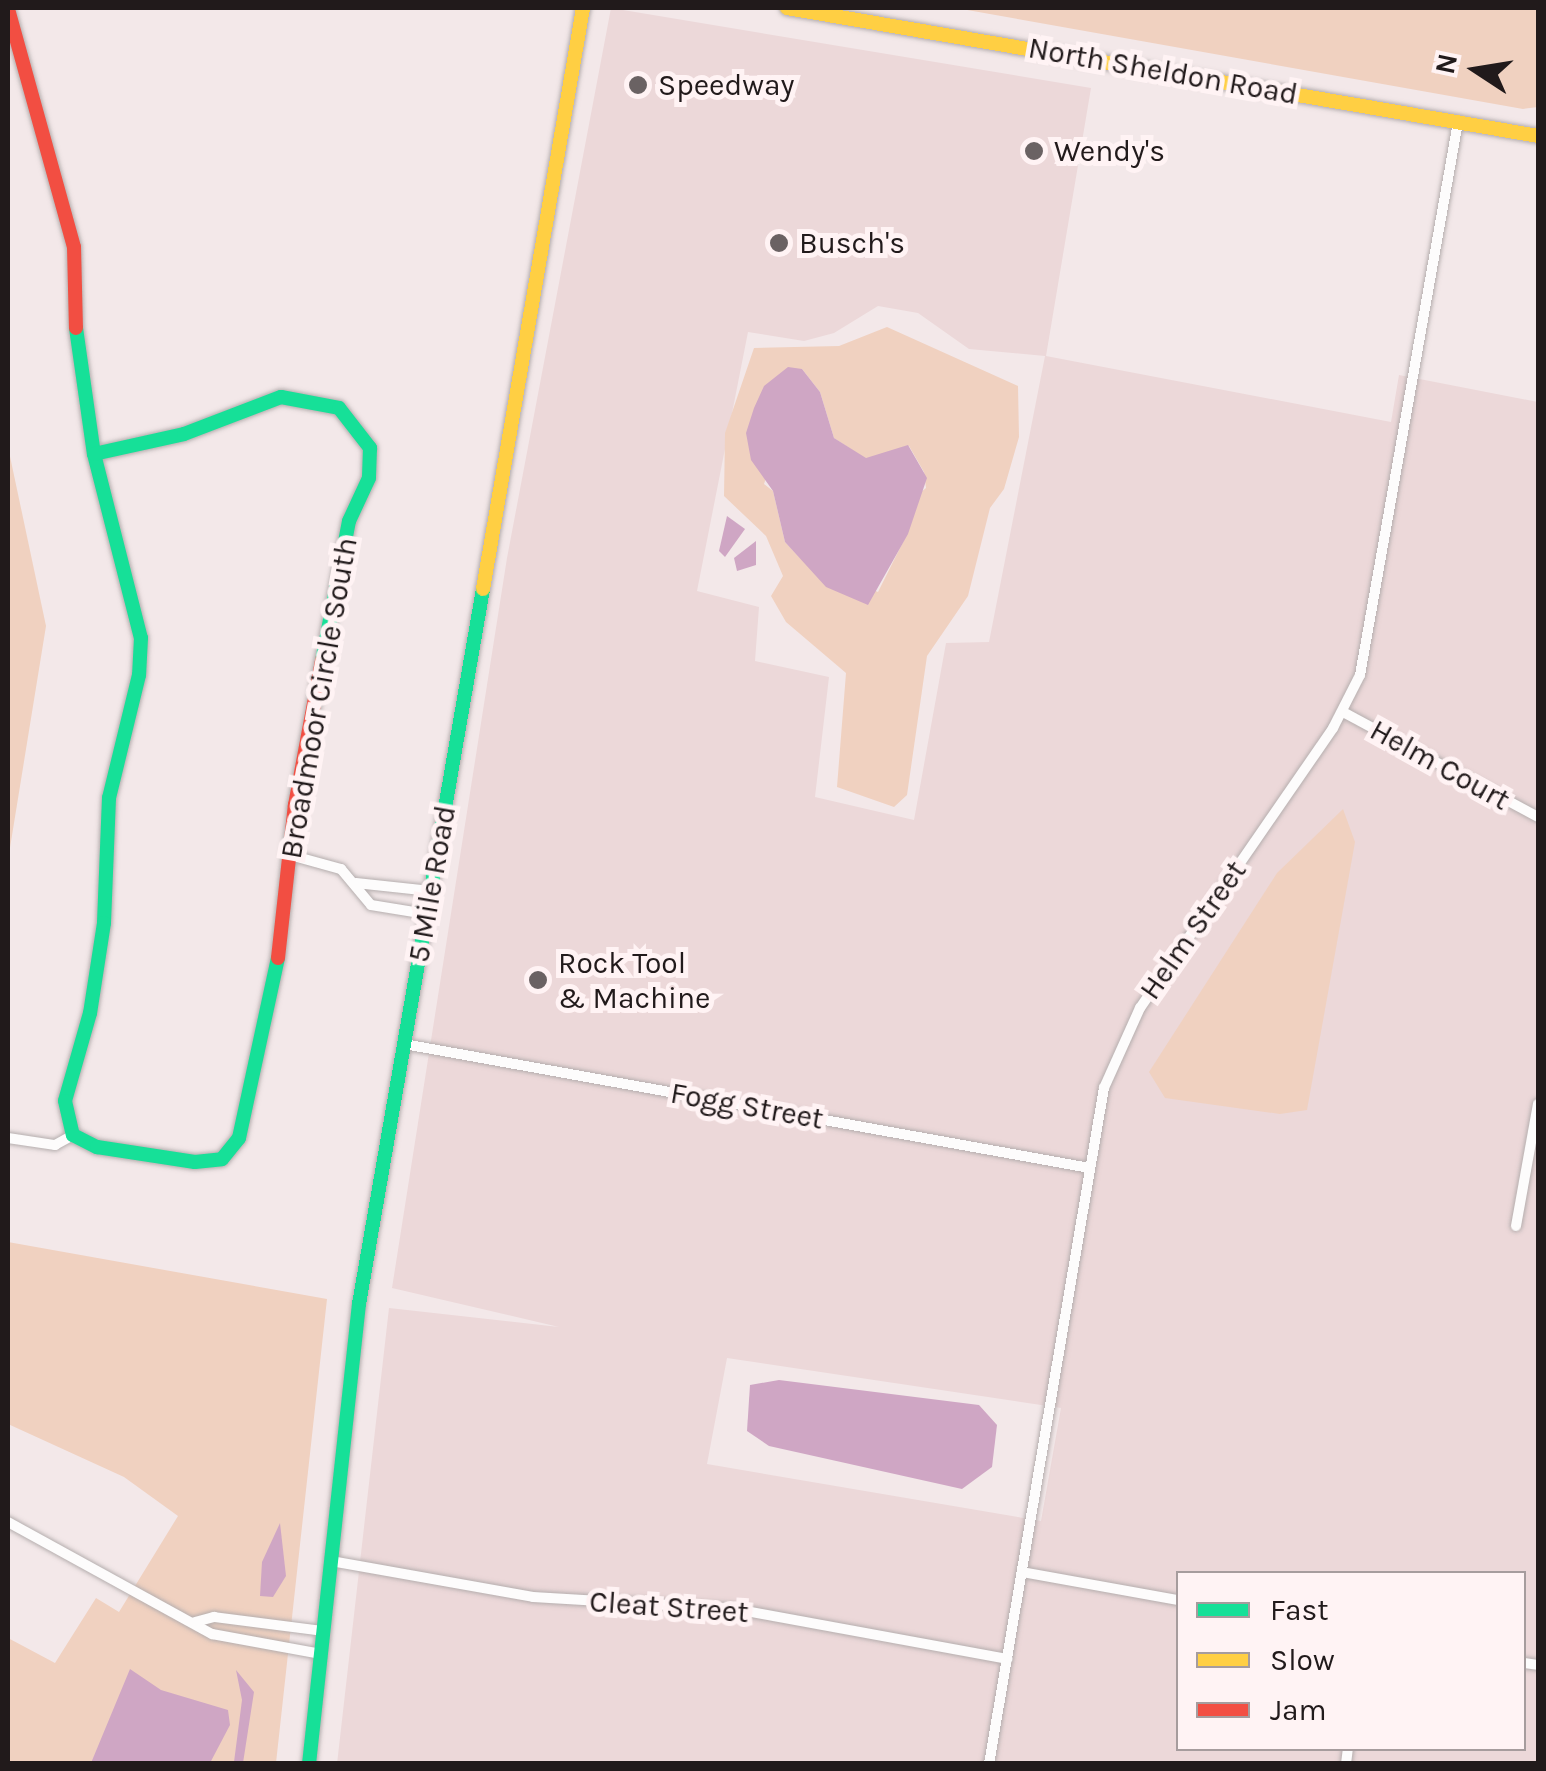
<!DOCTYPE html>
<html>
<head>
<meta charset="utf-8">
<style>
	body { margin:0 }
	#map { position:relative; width:1546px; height:1771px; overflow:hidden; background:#f3e8e9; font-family:Karla,sans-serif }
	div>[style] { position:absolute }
	.built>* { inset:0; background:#ecd8d9 }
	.green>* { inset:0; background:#f0d1c0 }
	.water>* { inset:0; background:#cfa6c4 }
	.roads { filter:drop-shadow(0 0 2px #b5aeae) drop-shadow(0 0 2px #b5aeae) }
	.street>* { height:10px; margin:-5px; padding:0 5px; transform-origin:5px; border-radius:5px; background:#fdfcfc }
	.fast>* { height:14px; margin:-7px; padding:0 7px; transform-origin:7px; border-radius:7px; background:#16e098 }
	.slow>* { height:14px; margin:-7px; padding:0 7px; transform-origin:7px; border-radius:7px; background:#ffcf43 }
	.jam>* { height:14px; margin:-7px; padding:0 7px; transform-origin:7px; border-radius:7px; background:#f24e42 }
	.dots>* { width:28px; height:28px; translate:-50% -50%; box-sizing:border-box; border:5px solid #fff3f4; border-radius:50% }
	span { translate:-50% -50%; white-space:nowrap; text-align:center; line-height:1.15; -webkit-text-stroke:10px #fff3f4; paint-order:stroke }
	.street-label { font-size:30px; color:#211a1b }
	.poi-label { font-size:30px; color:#211a1b }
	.left { translate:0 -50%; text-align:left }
	.frame { position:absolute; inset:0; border:10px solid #211a1b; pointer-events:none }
	.legend { position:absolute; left:1176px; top:1571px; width:350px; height:180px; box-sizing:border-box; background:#fff3f4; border:2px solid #a69c9d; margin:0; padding:12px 18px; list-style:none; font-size:30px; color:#211a1b }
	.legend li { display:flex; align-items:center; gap:20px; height:50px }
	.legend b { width:50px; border:2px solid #a69c9d }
	.north { position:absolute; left:1426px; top:20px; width:100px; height:100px; -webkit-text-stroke:8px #fff3f4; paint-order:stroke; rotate:282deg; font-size:28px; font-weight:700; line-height:40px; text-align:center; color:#211a1b }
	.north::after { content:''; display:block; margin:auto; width:35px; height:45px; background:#211a1b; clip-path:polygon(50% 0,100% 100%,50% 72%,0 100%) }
</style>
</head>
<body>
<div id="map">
	<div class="built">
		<div style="clip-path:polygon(evenodd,611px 8px,1091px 88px,1046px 356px,1391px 422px,1399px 375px,1538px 402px,1538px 1763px,337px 1764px,389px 1308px,559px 1327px,392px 1288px,507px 558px,611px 8px,878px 306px,918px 313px,969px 349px,1045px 356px,989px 642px,946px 643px,914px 820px,815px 797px,829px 677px,755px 661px,759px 607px,697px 591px,748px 332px,804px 341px,834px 333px,878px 306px,611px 8px,727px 1358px,1061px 1408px,1041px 1521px,707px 1464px,727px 1358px,611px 8px,1178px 1574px,1524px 1574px,1524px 1748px,1178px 1748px,1178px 1574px)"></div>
	</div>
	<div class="green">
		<div style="clip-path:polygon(956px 8px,1538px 8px,1538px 107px,1523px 109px)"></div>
		<div style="clip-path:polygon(evenodd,887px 327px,1018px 386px,1019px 437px,1004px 489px,990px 508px,968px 596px,927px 656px,907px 795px,894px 807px,837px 787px,846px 673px,786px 622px,771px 596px,783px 576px,766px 536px,724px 496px,725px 433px,754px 348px,839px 346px,887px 327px,802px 369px,820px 392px,834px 438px,866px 459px,909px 446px,924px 472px,926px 488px,916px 496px,907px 534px,878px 592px,800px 558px,785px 542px,773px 491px,764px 484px,802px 369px)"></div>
		<div style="clip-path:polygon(8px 447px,46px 626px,8px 860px)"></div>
		<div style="clip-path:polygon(1343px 809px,1355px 842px,1307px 1110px,1280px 1114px,1165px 1098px,1149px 1072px,1277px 873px)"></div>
		<div style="clip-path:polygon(8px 1242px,327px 1299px,276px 1763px,8px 1763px,8px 1638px,55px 1663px,96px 1598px,119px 1612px,178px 1516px,124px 1477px,8px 1424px)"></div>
	</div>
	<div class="water">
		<div style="clip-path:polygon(788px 367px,802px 369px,820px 392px,834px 438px,866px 458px,908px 445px,927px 478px,908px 534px,868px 605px,826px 587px,785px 542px,773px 491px,751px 460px,746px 433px,754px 408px,764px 386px)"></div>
		<div style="clip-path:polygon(727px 516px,745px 529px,725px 557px,719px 551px)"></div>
		<div style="clip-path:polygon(756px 541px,756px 565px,737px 571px,734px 558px)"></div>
		<div style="clip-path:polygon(779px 1380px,979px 1405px,997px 1425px,992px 1467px,962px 1489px,769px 1446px,747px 1431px,750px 1385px)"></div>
		<div style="clip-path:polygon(280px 1523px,286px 1576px,273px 1597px,260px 1596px,262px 1562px)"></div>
		<div style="clip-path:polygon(130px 1669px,161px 1690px,228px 1710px,230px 1725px,210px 1763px,91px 1763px)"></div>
		<div style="clip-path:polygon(236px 1670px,254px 1692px,243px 1763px,234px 1762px,242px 1700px)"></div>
	</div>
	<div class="roads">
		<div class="street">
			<div style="left:1343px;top:712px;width:221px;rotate:28.3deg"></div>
			<div style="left:290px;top:855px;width:53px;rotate:15.4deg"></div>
			<div style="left:341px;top:869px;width:47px;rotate:50.2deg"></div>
			<div style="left:371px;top:905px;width:56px;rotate:9.3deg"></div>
			<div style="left:356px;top:883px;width:75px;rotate:6.1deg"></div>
			<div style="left:404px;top:1044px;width:697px;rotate:10.25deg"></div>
			<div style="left:8px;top:1138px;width:48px;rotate:8.5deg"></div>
			<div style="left:55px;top:1145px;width:21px;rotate:-29deg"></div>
			<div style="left:1516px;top:1226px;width:124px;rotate:-79.8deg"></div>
			<div style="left:8px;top:1522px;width:233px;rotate:28.8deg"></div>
			<div style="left:212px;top:1634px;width:111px;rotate:10.4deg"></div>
			<div style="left:331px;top:1561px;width:205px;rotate:10.1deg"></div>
			<div style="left:533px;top:1597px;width:202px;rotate:3.4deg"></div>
			<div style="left:735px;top:1609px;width:277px;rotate:10.4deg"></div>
			<div style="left:1022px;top:1572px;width:158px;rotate:10.2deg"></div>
			<div style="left:195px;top:1622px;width:20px;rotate:-15deg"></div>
			<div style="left:214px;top:1617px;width:110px;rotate:7.3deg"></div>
			<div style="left:1524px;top:1663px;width:14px;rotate:8deg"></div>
			<div style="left:989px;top:1764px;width:686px;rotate:-80.35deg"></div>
			<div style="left:1104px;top:1088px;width:88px;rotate:-65.8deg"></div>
			<div style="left:1140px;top:1008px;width:340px;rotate:-55.4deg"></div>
			<div style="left:1333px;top:728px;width:59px;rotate:-63deg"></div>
			<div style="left:1360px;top:675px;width:562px;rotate:-79.95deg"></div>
			<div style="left:1346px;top:1764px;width:16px;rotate:-83deg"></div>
		</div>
		<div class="fast">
			<div style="left:76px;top:328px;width:127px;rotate:81.9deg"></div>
			<div style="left:94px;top:454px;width:190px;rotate:75.7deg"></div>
			<div style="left:141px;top:638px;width:37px;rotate:93deg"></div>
			<div style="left:139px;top:675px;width:127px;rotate:103.7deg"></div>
			<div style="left:109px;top:798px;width:125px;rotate:92.3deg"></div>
			<div style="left:104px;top:923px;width:91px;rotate:98.8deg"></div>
			<div style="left:90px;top:1013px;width:91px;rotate:105.9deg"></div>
			<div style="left:65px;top:1101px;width:35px;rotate:77deg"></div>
			<div style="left:73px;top:1135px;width:27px;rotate:27deg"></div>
			<div style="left:97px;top:1147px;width:99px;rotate:8.7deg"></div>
			<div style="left:195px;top:1162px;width:27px;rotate:-6deg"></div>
			<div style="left:222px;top:1159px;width:27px;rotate:-51deg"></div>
			<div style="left:239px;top:1138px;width:184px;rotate:-77.8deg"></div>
			<div style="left:94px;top:454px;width:92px;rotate:-12.5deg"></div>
			<div style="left:184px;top:434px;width:104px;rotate:-20.9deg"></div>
			<div style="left:281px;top:397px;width:59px;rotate:10.7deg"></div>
			<div style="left:339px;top:408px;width:51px;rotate:52.2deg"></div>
			<div style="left:370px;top:448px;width:30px;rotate:92deg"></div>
			<div style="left:369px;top:478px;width:47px;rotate:114.9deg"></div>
			<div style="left:349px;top:521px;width:143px;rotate:100.9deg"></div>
			<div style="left:309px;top:1764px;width:463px;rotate:-83.8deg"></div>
			<div style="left:359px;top:1304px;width:726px;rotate:-80.16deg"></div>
		</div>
		<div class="slow">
			<div style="left:787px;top:8px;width:762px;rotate:9.67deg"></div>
			<div style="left:483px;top:589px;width:590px;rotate:-80.23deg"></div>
		</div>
		<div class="jam">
			<div style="left:8px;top:9px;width:247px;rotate:74.5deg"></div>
			<div style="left:74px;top:247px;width:81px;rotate:88.6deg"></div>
			<div style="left:278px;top:958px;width:154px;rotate:-83.7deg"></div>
			<div style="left:295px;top:805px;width:147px;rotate:-79.4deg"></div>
		</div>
	</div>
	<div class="dots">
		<div style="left:638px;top:85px;background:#6a6263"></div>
		<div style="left:1034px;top:151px;background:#6a6263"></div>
		<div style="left:779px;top:243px;background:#6a6263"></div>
		<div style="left:538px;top:980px;background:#6a6263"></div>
	</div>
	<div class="street-label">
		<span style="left:1163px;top:71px;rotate:10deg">North Sheldon Road</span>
		<span style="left:319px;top:698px;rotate:-80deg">Broadmoor Circle South</span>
		<span style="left:1440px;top:765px;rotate:29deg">Helm Court</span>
		<span style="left:432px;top:884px;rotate:-80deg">5 Mile Road</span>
		<span style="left:1193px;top:930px;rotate:-55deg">Helm Street</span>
		<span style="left:747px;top:1106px;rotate:10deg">Fogg Street</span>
		<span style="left:669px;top:1607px;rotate:4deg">Cleat Street</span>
	</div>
	<div class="poi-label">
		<span class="left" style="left:658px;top:85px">Speedway</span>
		<span class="left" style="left:1054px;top:151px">Wendy's</span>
		<span class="left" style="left:799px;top:243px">Busch's</span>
		<span class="left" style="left:558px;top:980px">Rock Tool<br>&amp; Machine</span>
	</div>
	<div class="frame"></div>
	<ul class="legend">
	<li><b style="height:12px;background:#16e098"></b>Fast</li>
	<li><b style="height:12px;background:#ffcf43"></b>Slow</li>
	<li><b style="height:12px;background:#f24e42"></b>Jam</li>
	</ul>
	<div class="north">N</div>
</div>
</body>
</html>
